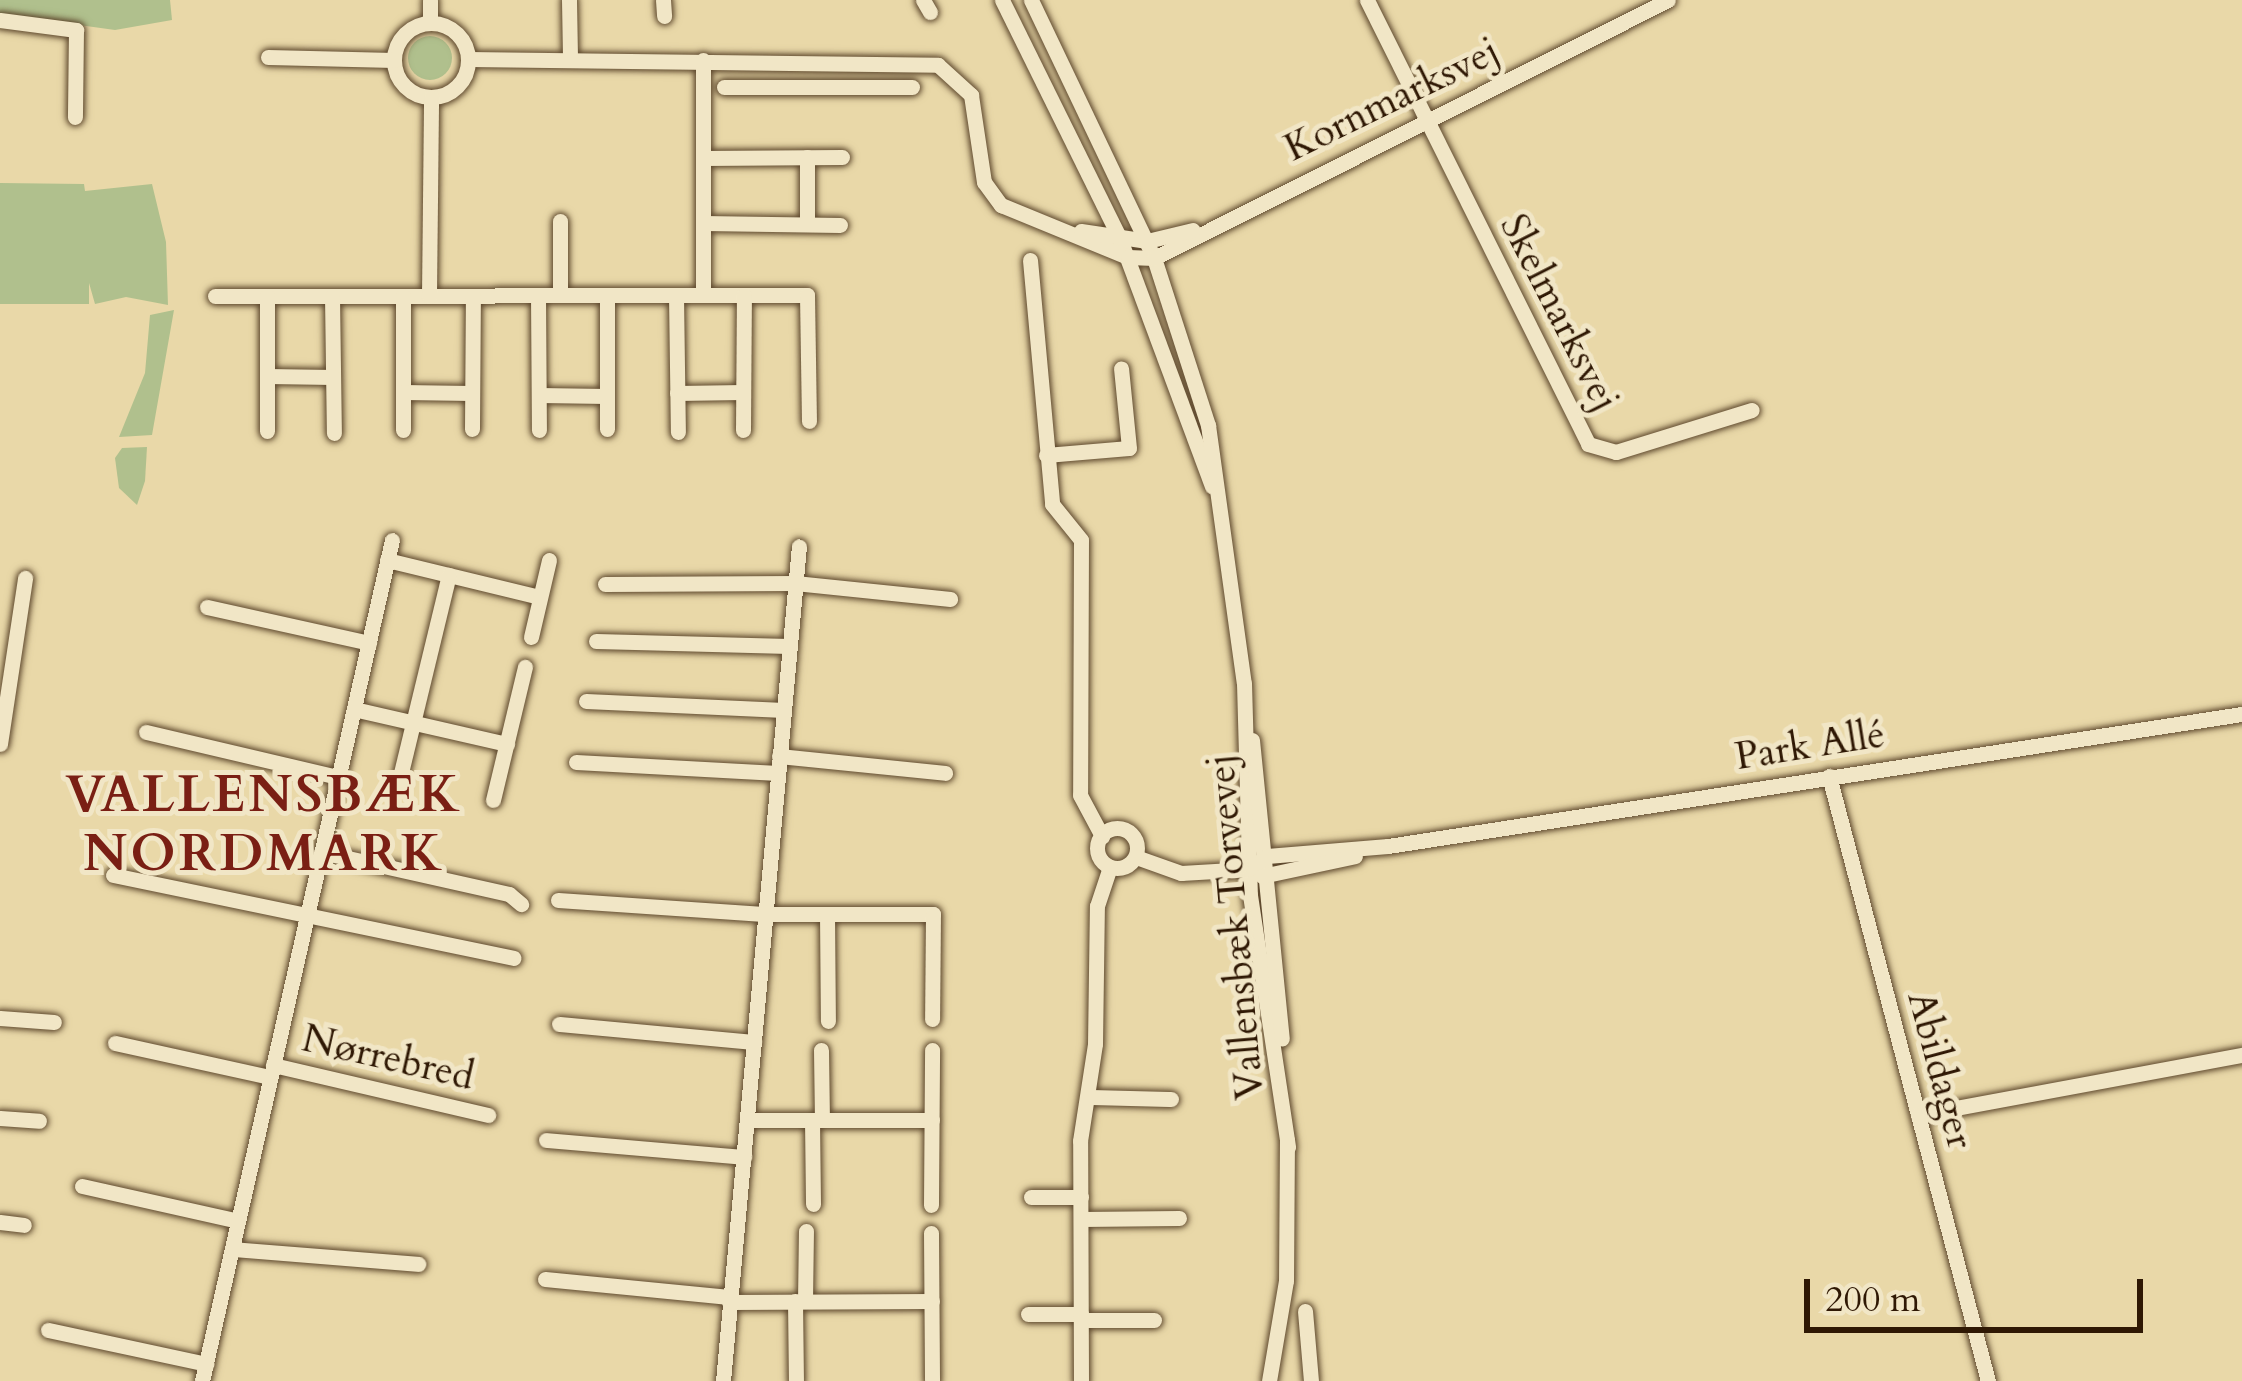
<!DOCTYPE html>
<html>
<head>
<meta charset="utf-8">
<style>
	body { margin:0 }
	#map { position:relative; width:2242px; height:1381px; overflow:hidden; background:#e9d8a8; font-family:Cardo,serif }
	div>[style] { position:absolute }
	.green>* { inset:0; background:#b0c08d }
	.round { border-radius:50% }
	.roads { filter:drop-shadow(0 0 3px #5e482d) drop-shadow(0 0 3px #5e482d) }
	.minor>* { height:15px; margin:-7.5px; padding:0 7.5px; transform-origin:7.5px; border-radius:7.5px; background:#f1e6c6 }
	.minor>.ring { margin:-7.5px; padding:0; box-sizing:content-box; background:none; border:15px solid #f1e6c6; border-radius:50% }
	span { translate:-50% -50%; white-space:nowrap; text-align:center; line-height:1.15; -webkit-text-stroke:10px #f1e6c6; paint-order:stroke }
	.street-label { font-size:39px; color:#2f1804 }
	.district-label { font-size:51px; color:#7a1f14; font-weight:700; letter-spacing:3px }
	.scale { position:absolute; left:1804px; top:1279px; width:339px; height:54px; box-sizing:border-box; border:6px solid #2f1804; border-top:0; padding-left:15px; font-size:36px; line-height:42px; white-space:nowrap; color:#2f1804; -webkit-text-stroke:9px #f1e6c6; paint-order:stroke }
</style>
</head>
<body>
<div id="map">
	<div class="green">
		<div style="clip-path:polygon(0 0,170px 0,172px 20px,115px 30px,0 14px)"></div>
		<div class="round" style="left:408px;top:36px;width:44px;height:44px"></div>
		<div style="clip-path:polygon(0 183px,84px 184px,85px 191px,152px 184px,166px 242px,168px 305px,126px 297px,95px 304px,89px 283px,89px 304px,0 304px)"></div>
		<div style="clip-path:polygon(174px 310px,152px 435px,119px 437px,145px 373px,150px 315px)"></div>
		<div style="clip-path:polygon(147px 447px,145px 481px,137px 505px,119px 488px,115px 458px,122px 448px)"></div>
	</div>
	<div class="roads">
		<div class="minor">
			<div style="left:569px;top:0;width:60px;rotate:89deg"></div>
			<div style="left:663px;top:0;width:16px;rotate:86deg"></div>
			<div style="left:923px;top:0;width:14px;rotate:60deg"></div>
			<div style="left:1002px;top:0;width:267px;rotate:63.7deg"></div>
			<div style="left:1120px;top:239px;width:264px;rotate:69.6deg"></div>
			<div style="left:1031px;top:0;width:286px;rotate:64.5deg"></div>
			<div style="left:1154px;top:258px;width:176px;rotate:72.1deg"></div>
			<div style="left:1208px;top:425px;width:260px;rotate:82.1deg"></div>
			<div style="left:1244px;top:683px;width:212px;rotate:88.4deg"></div>
			<div style="left:1250px;top:895px;width:255px;rotate:81.4deg"></div>
			<div style="left:1367px;top:0;width:496px;rotate:63.5deg"></div>
			<div style="left:1588px;top:444px;width:29px;rotate:16deg"></div>
			<div style="left:1616px;top:452px;width:142px;rotate:-17.2deg"></div>
			<div style="left:0;top:20px;width:77px;rotate:7.5deg"></div>
			<div style="left:76px;top:30px;width:87px;rotate:90.7deg"></div>
			<div style="left:430px;top:23px;width:23px;rotate:-90deg"></div>
			<div class="ring" style="left:394px;top:23px;width:59px;height:59px"></div>
			<div style="left:268px;top:57px;width:126px;rotate:1.4deg"></div>
			<div style="left:468px;top:59px;width:470px;rotate:0.7deg"></div>
			<div style="left:938px;top:65px;width:45px;rotate:42.3deg"></div>
			<div style="left:971px;top:95px;width:88px;rotate:81.5deg"></div>
			<div style="left:984px;top:182px;width:29px;rotate:54deg"></div>
			<div style="left:1001px;top:205px;width:137px;rotate:22.3deg"></div>
			<div style="left:1128px;top:257px;width:26px;rotate:2deg"></div>
			<div style="left:1154px;top:258px;width:575px;rotate:-26.65deg"></div>
			<div style="left:724px;top:87px;width:188px"></div>
			<div style="left:807px;top:157px;width:67px;rotate:90deg"></div>
			<div style="left:703px;top:158px;width:139px;rotate:-0.4deg"></div>
			<div style="left:703px;top:223px;width:137px;rotate:0.8deg"></div>
			<div style="left:1081px;top:231px;width:67px;rotate:8.6deg"></div>
			<div style="left:1147px;top:241px;width:47px;rotate:-13.4deg"></div>
			<div style="left:1030px;top:260px;width:245px;rotate:84.8deg"></div>
			<div style="left:1052px;top:504px;width:46px;rotate:51.1deg"></div>
			<div style="left:1081px;top:540px;width:255px;rotate:90.2deg"></div>
			<div style="left:1080px;top:795px;width:47px;rotate:61.8deg"></div>
			<div style="left:538px;top:295px;width:135px;rotate:89.6deg"></div>
			<div style="left:560px;top:295px;width:74px;rotate:-90deg"></div>
			<div style="left:607px;top:295px;width:134px;rotate:90deg"></div>
			<div style="left:676px;top:295px;width:137px;rotate:89.2deg"></div>
			<div style="left:703px;top:295px;width:235px;rotate:-90deg"></div>
			<div style="left:215px;top:296px;width:592px;rotate:-0.1deg"></div>
			<div style="left:807px;top:295px;width:126px;rotate:89.1deg"></div>
			<div style="left:332px;top:296px;width:137px;rotate:89.2deg"></div>
			<div style="left:403px;top:296px;width:134px;rotate:90deg"></div>
			<div style="left:429px;top:296px;width:199px;rotate:-89.4deg"></div>
			<div style="left:267px;top:376px;width:66px;rotate:0.9deg"></div>
			<div style="left:403px;top:392px;width:68px;rotate:0.8deg"></div>
			<div style="left:677px;top:393px;width:66px;rotate:-0.9deg"></div>
			<div style="left:539px;top:395px;width:68px;rotate:0.8deg"></div>
			<div style="left:472px;top:429px;width:133px;rotate:-89.6deg"></div>
			<div style="left:743px;top:430px;width:135px;rotate:-89.6deg"></div>
			<div style="left:267px;top:431px;width:135px;rotate:-90deg"></div>
			<div style="left:1046px;top:455px;width:83px;rotate:-4.8deg"></div>
			<div style="left:1129px;top:448px;width:80px;rotate:-95.7deg"></div>
			<div style="left:387px;top:560px;width:157px;rotate:13.6deg"></div>
			<div style="left:605px;top:584px;width:190px;rotate:-0.3deg"></div>
			<div style="left:795px;top:583px;width:156px;rotate:5.9deg"></div>
			<div style="left:207px;top:607px;width:166px;rotate:12.5deg"></div>
			<div style="left:531px;top:637px;width:79px;rotate:-76.8deg"></div>
			<div style="left:596px;top:641px;width:193px;rotate:1.5deg"></div>
			<div style="left:586px;top:701px;width:198px;rotate:2.6deg"></div>
			<div style="left:354px;top:709px;width:157px;rotate:12.9deg"></div>
			<div style="left:146px;top:732px;width:197px;rotate:13.2deg"></div>
			<div style="left:1252px;top:740px;width:300px;rotate:84.3deg"></div>
			<div style="left:0;top:744px;width:168px;rotate:-81.4deg"></div>
			<div style="left:779px;top:756px;width:167px;rotate:5.8deg"></div>
			<div style="left:576px;top:762px;width:202px;rotate:3.1deg"></div>
			<div style="left:1829px;top:776px;width:626px;rotate:75.28deg"></div>
			<div style="left:399px;top:781px;width:212px;rotate:-76.4deg"></div>
			<div style="left:493px;top:800px;width:137px;rotate:-76.5deg"></div>
			<div class="ring" style="left:1097px;top:828px;width:25px;height:25px"></div>
			<div style="left:321px;top:852px;width:193px;rotate:12.6deg"></div>
			<div style="left:509px;top:894px;width:16px;rotate:40deg"></div>
			<div style="left:1136px;top:857px;width:48px;rotate:19.6deg"></div>
			<div style="left:1181px;top:873px;width:68px;rotate:-3.4deg"></div>
			<div style="left:1249px;top:869px;width:22px;rotate:-36deg"></div>
			<div style="left:1267px;top:856px;width:121px;rotate:-4.7deg"></div>
			<div style="left:1388px;top:846px;width:864px;rotate:-8.79deg"></div>
			<div style="left:113px;top:875px;width:409px;rotate:11.7deg"></div>
			<div style="left:1262px;top:876px;width:95px;rotate:-12.1deg"></div>
			<div style="left:558px;top:900px;width:206px;rotate:3.9deg"></div>
			<div style="left:764px;top:914px;width:169px"></div>
			<div style="left:933px;top:914px;width:105px;rotate:90.5deg"></div>
			<div style="left:827px;top:914px;width:107px;rotate:89.5deg"></div>
			<div style="left:0;top:1018px;width:54px;rotate:4.2deg"></div>
			<div style="left:559px;top:1024px;width:196px;rotate:5.3deg"></div>
			<div style="left:115px;top:1043px;width:159px;rotate:12.4deg"></div>
			<div style="left:821px;top:1050px;width:70px;rotate:89.2deg"></div>
			<div style="left:273px;top:1065px;width:221px;rotate:13.1deg"></div>
			<div style="left:1089px;top:1097px;width:82px;rotate:1.4deg"></div>
			<div style="left:1918px;top:1115px;width:330px;rotate:-10.5deg"></div>
			<div style="left:0;top:1118px;width:39px;rotate:4deg"></div>
			<div style="left:747px;top:1120px;width:185px"></div>
			<div style="left:812px;top:1120px;width:84px;rotate:89.3deg"></div>
			<div style="left:546px;top:1140px;width:199px;rotate:4.9deg"></div>
			<div style="left:82px;top:1186px;width:160px;rotate:12.6deg"></div>
			<div style="left:1031px;top:1197px;width:50px"></div>
			<div style="left:931px;top:1205px;width:155px;rotate:-89.6deg"></div>
			<div style="left:1081px;top:1219px;width:98px;rotate:-0.6deg"></div>
			<div style="left:0;top:1222px;width:24px;rotate:7deg"></div>
			<div style="left:931px;top:1233px;width:147px;rotate:89.6deg"></div>
			<div style="left:232px;top:1249px;width:187px;rotate:4.6deg"></div>
			<div style="left:545px;top:1279px;width:185px;rotate:5.6deg"></div>
			<div style="left:795px;top:1301px;width:80px;rotate:89.3deg"></div>
			<div style="left:805px;top:1301px;width:70px;rotate:-89.2deg"></div>
			<div style="left:729px;top:1302px;width:203px;rotate:-0.3deg"></div>
			<div style="left:1305px;top:1311px;width:70px;rotate:85.1deg"></div>
			<div style="left:1028px;top:1314px;width:53px"></div>
			<div style="left:1081px;top:1320px;width:73px"></div>
			<div style="left:48px;top:1330px;width:162px;rotate:12.1deg"></div>
			<div style="left:202px;top:1381px;width:862px;rotate:-77.27deg"></div>
			<div style="left:723px;top:1381px;width:838px;rotate:-84.8deg"></div>
			<div style="left:1081px;top:1381px;width:240px;rotate:-90.2deg"></div>
			<div style="left:1080px;top:1141px;width:98px;rotate:-81.2deg"></div>
			<div style="left:1095px;top:1044px;width:138px;rotate:-89.2deg"></div>
			<div style="left:1097px;top:906px;width:41px;rotate:-71.6deg"></div>
			<div style="left:1269px;top:1381px;width:101px;rotate:-80.4deg"></div>
			<div style="left:1286px;top:1281px;width:141px;rotate:-89.6deg"></div>
		</div>
	</div>
	<div class="street-label">
		<span style="left:1392px;top:100px;rotate:-26deg">Kornmarksvej</span>
		<span style="left:1559px;top:313px;rotate:63deg">Skelmarksvej</span>
		<span style="left:1810px;top:746px;rotate:-9deg">Park Allé</span>
		<span style="left:1236px;top:927px;rotate:-95deg">Vallensbæk Torvevej</span>
		<span style="left:388px;top:1058px;rotate:13deg">Nørrebred</span>
		<span style="left:1940px;top:1070px;rotate:75deg">Abildager</span>
	</div>
	<div class="district-label">
		<span style="left:264px;top:825px">VALLENSBÆK<br>NORDMARK</span>
	</div>
	<div class="scale">200 m</div>
</div>
</body>
</html>
